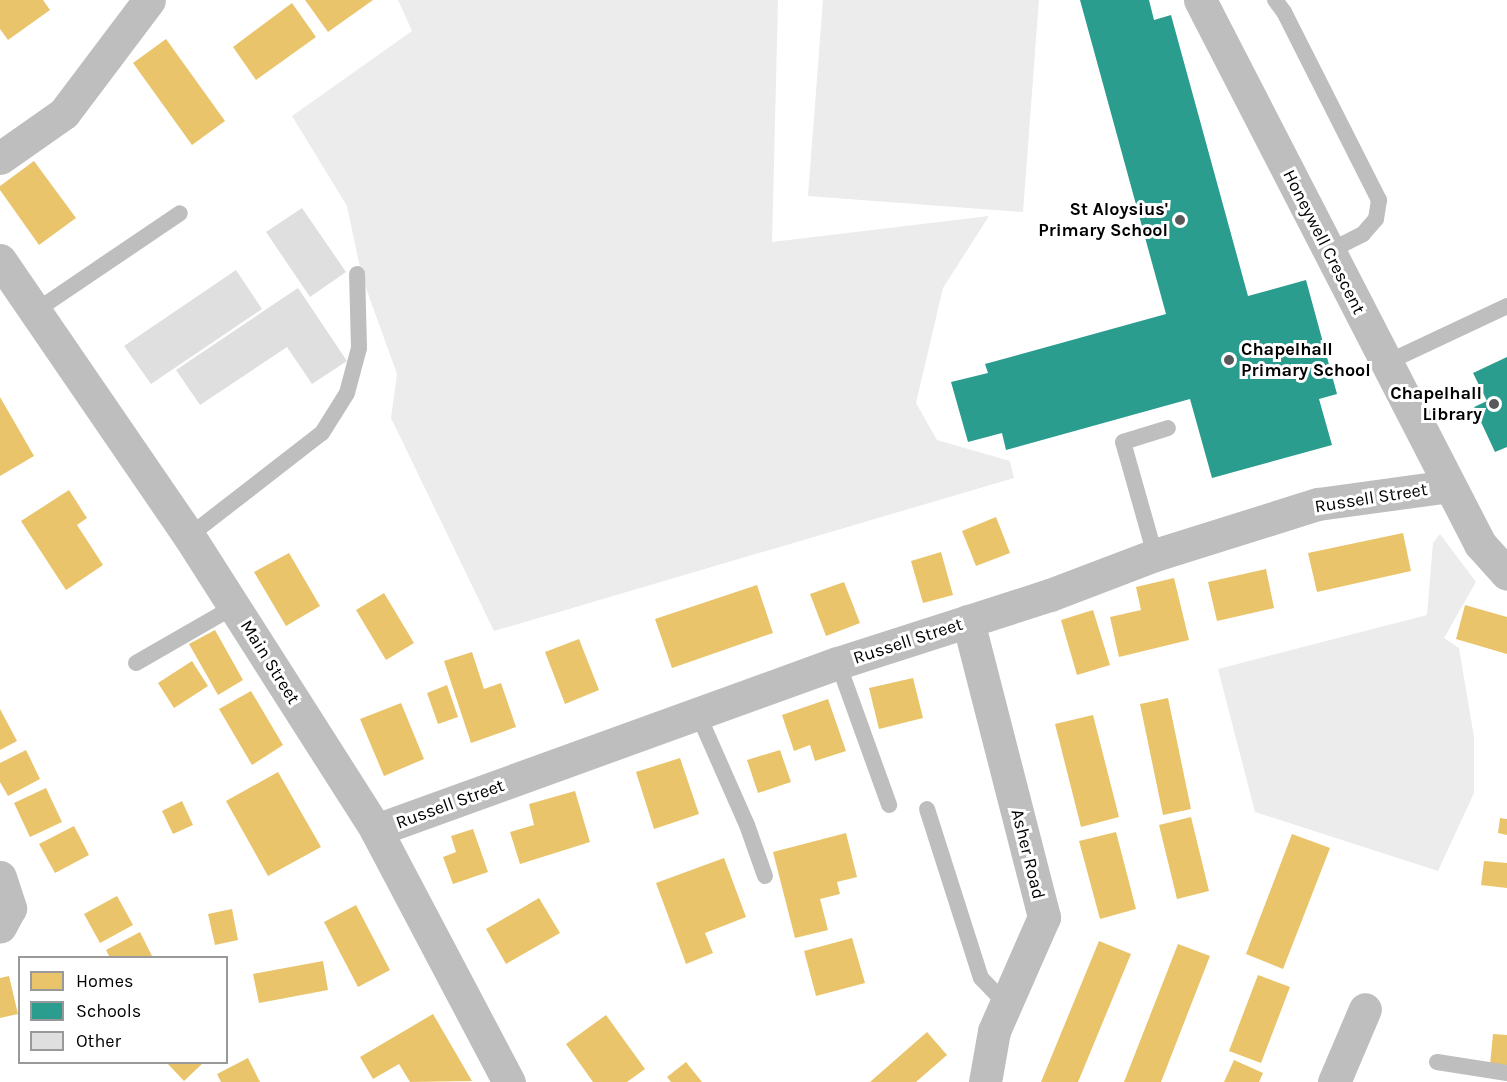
<!DOCTYPE html>
<html>
<head>
<meta charset="utf-8">
<style>
	body { margin:0 }
	#map { position:relative; width:1507px; height:1082px; overflow:hidden; background:#fff; font-family:Karla,sans-serif }
	div>[style] { position:absolute }
	.green>* { inset:0; background:#ececec }
	.homes>* { inset:0; background:#e9c46a }
	.schools>* { inset:0; background:#2a9d8f }
	.building>* { inset:0; background:#dfdfdf }
	.service>* { height:16px; margin:-8px; padding:0 8px; transform-origin:8px; border-radius:8px; background:#bebebe }
	.minor>* { height:33px; margin:-16.5px; padding:0 16.5px; transform-origin:16.5px; border-radius:16.5px; background:#bebebe }
	.dots>* { width:16px; height:16px; translate:-50% -50%; box-sizing:border-box; border:3px solid #fff; border-radius:50% }
	span { translate:-50% -50%; white-space:nowrap; text-align:center; line-height:1.15; -webkit-text-stroke:6px #fff; paint-order:stroke }
	.poi-label { font-size:18px; color:#000; font-weight:700 }
	.right { translate:-100% -50%; text-align:right }
	.left { translate:0 -50%; text-align:left }
	.street-label { font-size:18px; color:#000 }
	.legend { position:absolute; left:18px; top:956px; width:210px; height:108px; box-sizing:border-box; background:#fff; border:2px solid #999; margin:0; padding:8px 10px; list-style:none; font-size:18px; color:#000 }
	.legend li { display:flex; align-items:center; gap:12px; height:30px }
	.legend b { width:30px; border:2px solid #999 }
</style>
</head>
<body>
<div id="map">
	<div class="green">
		<div style="clip-path:polygon(398px 0,778px 0,772px 242px,989px 216px,943px 288px,916px 403px,937px 440px,1010px 461px,1014px 478px,494px 631px,391px 418px,397px 374px,362px 277px,347px 206px,292px 116px,412px 31px)"></div>
		<div style="clip-path:polygon(823px 0,1039px 0,1023px 212px,808px 196px)"></div>
		<div style="clip-path:polygon(1440px 534px,1476px 582px,1444px 638px,1459px 648px,1474px 737px,1474px 793px,1438px 871px,1255px 812px,1218px 669px,1427px 615px,1433px 543px)"></div>
	</div>
	<div class="homes">
		<div style="clip-path:polygon(0 0,43px 0,50px 10px,8px 40px,0 29px)"></div>
		<div style="clip-path:polygon(305px 0,373px 0,328px 32px)"></div>
		<div style="clip-path:polygon(292px 3px,316px 37px,256px 80px,233px 47px)"></div>
		<div style="clip-path:polygon(166px 39px,225px 121px,192px 145px,133px 63px)"></div>
		<div style="clip-path:polygon(34px 161px,76px 218px,39px 245px,0 190px,0 186px)"></div>
		<div style="clip-path:polygon(0 397px,34px 456px,0 476px)"></div>
		<div style="clip-path:polygon(69px 490px,87px 518px,77px 525px,103px 565px,66px 590px,21px 521px)"></div>
		<div style="clip-path:polygon(996px 517px,1010px 553px,976px 566px,962px 531px)"></div>
		<div style="clip-path:polygon(1403px 533px,1411px 571px,1317px 592px,1308px 553px)"></div>
		<div style="clip-path:polygon(941px 552px,953px 595px,923px 603px,911px 561px)"></div>
		<div style="clip-path:polygon(289px 553px,320px 606px,286px 626px,254px 572px)"></div>
		<div style="clip-path:polygon(1266px 569px,1274px 608px,1217px 621px,1208px 582px)"></div>
		<div style="clip-path:polygon(1174px 578px,1189px 640px,1119px 657px,1110px 617px,1141px 610px,1136px 587px)"></div>
		<div style="clip-path:polygon(844px 582px,860px 623px,826px 636px,810px 594px)"></div>
		<div style="clip-path:polygon(757px 585px,773px 633px,672px 668px,655px 619px)"></div>
		<div style="clip-path:polygon(384px 593px,414px 643px,386px 660px,356px 610px)"></div>
		<div style="clip-path:polygon(1465px 605px,1507px 617px,1507px 654px,1456px 639px)"></div>
		<div style="clip-path:polygon(1093px 610px,1110px 665px,1077px 675px,1061px 620px)"></div>
		<div style="clip-path:polygon(215px 630px,243px 680px,218px 695px,189px 644px)"></div>
		<div style="clip-path:polygon(579px 639px,599px 690px,565px 704px,545px 652px)"></div>
		<div style="clip-path:polygon(472px 652px,484px 689px,501px 683px,516px 727px,471px 743px,444px 661px)"></div>
		<div style="clip-path:polygon(192px 661px,208px 686px,174px 708px,158px 683px)"></div>
		<div style="clip-path:polygon(913px 678px,923px 718px,879px 729px,869px 688px)"></div>
		<div style="clip-path:polygon(447px 685px,458px 717px,438px 724px,427px 693px)"></div>
		<div style="clip-path:polygon(251px 691px,283px 745px,252px 765px,219px 709px)"></div>
		<div style="clip-path:polygon(1168px 698px,1191px 809px,1163px 815px,1140px 704px)"></div>
		<div style="clip-path:polygon(828px 699px,846px 751px,815px 761px,810px 745px,794px 751px,782px 715px)"></div>
		<div style="clip-path:polygon(401px 703px,424px 759px,384px 776px,360px 719px)"></div>
		<div style="clip-path:polygon(0 709px,17px 741px,0 750px)"></div>
		<div style="clip-path:polygon(1093px 715px,1119px 817px,1081px 827px,1055px 724px)"></div>
		<div style="clip-path:polygon(26px 750px,40px 779px,8px 796px,0 782px,0 763px)"></div>
		<div style="clip-path:polygon(780px 750px,791px 782px,758px 793px,747px 760px)"></div>
		<div style="clip-path:polygon(680px 758px,699px 814px,654px 829px,636px 772px)"></div>
		<div style="clip-path:polygon(278px 772px,321px 847px,268px 876px,226px 801px)"></div>
		<div style="clip-path:polygon(46px 788px,62px 822px,30px 837px,14px 803px)"></div>
		<div style="clip-path:polygon(575px 791px,590px 842px,520px 864px,510px 832px,534px 825px,529px 804px)"></div>
		<div style="clip-path:polygon(182px 801px,193px 825px,173px 834px,162px 811px)"></div>
		<div style="clip-path:polygon(1191px 817px,1209px 891px,1177px 899px,1159px 825px)"></div>
		<div style="clip-path:polygon(1500px 818px,1507px 819px,1507px 835px,1498px 833px)"></div>
		<div style="clip-path:polygon(74px 826px,89px 855px,55px 873px,39px 844px)"></div>
		<div style="clip-path:polygon(473px 829px,488px 872px,453px 884px,443px 857px,456px 852px,451px 836px)"></div>
		<div style="clip-path:polygon(1116px 832px,1136px 909px,1100px 919px,1079px 841px)"></div>
		<div style="clip-path:polygon(846px 833px,857px 877px,837px 882px,840px 894px,820px 899px,828px 930px,795px 938px,773px 852px)"></div>
		<div style="clip-path:polygon(1292px 834px,1330px 848px,1283px 969px,1246px 954px)"></div>
		<div style="clip-path:polygon(724px 858px,746px 917px,705px 933px,713px 953px,686px 964px,656px 883px)"></div>
		<div style="clip-path:polygon(1484px 861px,1507px 863px,1507px 888px,1481px 885px)"></div>
		<div style="clip-path:polygon(117px 896px,133px 925px,100px 943px,84px 914px)"></div>
		<div style="clip-path:polygon(539px 898px,560px 933px,506px 964px,486px 929px)"></div>
		<div style="clip-path:polygon(356px 905px,390px 970px,358px 987px,324px 922px)"></div>
		<div style="clip-path:polygon(232px 909px,238px 940px,215px 945px,208px 914px)"></div>
		<div style="clip-path:polygon(140px 932px,153px 958px,110px 958px,106px 950px)"></div>
		<div style="clip-path:polygon(852px 938px,865px 983px,816px 996px,804px 951px)"></div>
		<div style="clip-path:polygon(1099px 941px,1131px 954px,1078px 1082px,1041px 1082px)"></div>
		<div style="clip-path:polygon(1178px 944px,1210px 956px,1161px 1082px,1124px 1082px)"></div>
		<div style="clip-path:polygon(323px 961px,328px 990px,259px 1003px,253px 974px)"></div>
		<div style="clip-path:polygon(1258px 975px,1290px 987px,1261px 1063px,1229px 1051px)"></div>
		<div style="clip-path:polygon(9px 976px,18px 1014px,0 1018px,0 978px)"></div>
		<div style="clip-path:polygon(433px 1014px,472px 1081px,410px 1082px,399px 1064px,373px 1079px,360px 1057px)"></div>
		<div style="clip-path:polygon(606px 1015px,645px 1069px,627px 1082px,593px 1082px,566px 1044px)"></div>
		<div style="clip-path:polygon(927px 1032px,947px 1055px,916px 1082px,870px 1082px)"></div>
		<div style="clip-path:polygon(1493px 1034px,1507px 1035px,1507px 1066px,1490px 1065px)"></div>
		<div style="clip-path:polygon(248px 1058px,260px 1082px,221px 1082px,217px 1074px)"></div>
		<div style="clip-path:polygon(1234px 1060px,1263px 1073px,1259px 1082px,1224px 1082px)"></div>
		<div style="clip-path:polygon(166px 1062px,204px 1062px,184px 1081px)"></div>
		<div style="clip-path:polygon(686px 1062px,702px 1082px,671px 1082px,667px 1077px)"></div>
	</div>
	<div class="schools">
		<div style="clip-path:polygon(1080px 0,1149px 0,1154px 20px,1171px 15px,1248px 296px,1306px 280px,1337px 394px,1319px 399px,1332px 445px,1212px 478px,1190px 399px,1006px 450px,1002px 433px,968px 442px,951px 382px,988px 373px,985px 364px,1166px 314px)"></div>
		<div style="clip-path:polygon(1507px 357px,1507px 447px,1495px 452px,1474px 407px,1487px 401px,1473px 373px)"></div>
	</div>
	<div class="building">
		<div style="clip-path:polygon(302px 208px,346px 272px,310px 297px,266px 232px)"></div>
		<div style="clip-path:polygon(236px 270px,262px 309px,151px 384px,124px 346px)"></div>
		<div style="clip-path:polygon(298px 288px,347px 361px,312px 384px,287px 347px,200px 405px,176px 370px)"></div>
	</div>
	<div class="service">
		<div style="left:1275px;top:0;width:15px;rotate:53deg"></div>
		<div style="left:1284px;top:12px;width:211px;rotate:63.2deg"></div>
		<div style="left:1379px;top:200px;width:19px;rotate:99deg"></div>
		<div style="left:1376px;top:219px;width:20px;rotate:131deg"></div>
		<div style="left:1363px;top:234px;width:38px;rotate:153deg"></div>
		<div style="left:34px;top:312px;width:176px;rotate:-34.1deg"></div>
		<div style="left:1386px;top:363px;width:134px;rotate:-25.2deg"></div>
		<div style="left:189px;top:536px;width:168px;rotate:-37.8deg"></div>
		<div style="left:322px;top:433px;width:47px;rotate:-58deg"></div>
		<div style="left:347px;top:393px;width:47px;rotate:-75.1deg"></div>
		<div style="left:359px;top:348px;width:74px;rotate:-91.5deg"></div>
		<div style="left:1155px;top:555px;width:117px;rotate:-105.8deg"></div>
		<div style="left:1123px;top:442px;width:47px;rotate:-17.3deg"></div>
		<div style="left:136px;top:663px;width:114px;rotate:-29.9deg"></div>
		<div style="left:838px;top:663px;width:151px;rotate:70.2deg"></div>
		<div style="left:698px;top:714px;width:121px;rotate:66.2deg"></div>
		<div style="left:747px;top:825px;width:54px;rotate:70.6deg"></div>
		<div style="left:927px;top:809px;width:177px;rotate:72.3deg"></div>
		<div style="left:981px;top:978px;width:36px;rotate:46deg"></div>
		<div style="left:1437px;top:1062px;width:71px;rotate:8.9deg"></div>
	</div>
	<div class="minor">
		<div style="left:1200px;top:0;width:612px;rotate:62.76deg"></div>
		<div style="left:1480px;top:544px;width:40px;rotate:48deg"></div>
		<div style="left:0;top:158px;width:78px;rotate:-35.1deg"></div>
		<div style="left:64px;top:113px;width:141px;rotate:-53deg"></div>
		<div style="left:0;top:260px;width:335px;rotate:55.6deg"></div>
		<div style="left:189px;top:536px;width:348px;rotate:57.5deg"></div>
		<div style="left:376px;top:830px;width:285px;rotate:62.2deg"></div>
		<div style="left:968px;top:621px;width:306px;rotate:75.6deg"></div>
		<div style="left:1044px;top:917px;width:124px;rotate:113.7deg"></div>
		<div style="left:994px;top:1031px;width:52px;rotate:100deg"></div>
		<div style="left:376px;top:830px;width:491px;rotate:-19.9deg"></div>
		<div style="left:838px;top:663px;width:223px;rotate:-17.8deg"></div>
		<div style="left:1050px;top:595px;width:112px;rotate:-20.9deg"></div>
		<div style="left:1155px;top:555px;width:171px;rotate:-17.4deg"></div>
		<div style="left:1318px;top:504px;width:132px;rotate:-7.8deg"></div>
		<div style="left:0;top:877px;width:33px;rotate:72deg"></div>
		<div style="left:10px;top:908px;width:21px;rotate:118deg"></div>
		<div style="left:1334px;top:1082px;width:79px;rotate:-67deg"></div>
	</div>
	<div class="dots">
		<div style="left:1180px;top:220px;background:#595959"></div>
		<div style="left:1229px;top:360px;background:#595959"></div>
		<div style="left:1494px;top:404px;background:#595959"></div>
	</div>
	<div class="poi-label">
		<span class="right" style="left:1168px;top:220px">St Aloysius'<br>Primary School</span>
		<span class="left" style="left:1241px;top:360px">Chapelhall<br>Primary School</span>
		<span class="right" style="left:1482px;top:404px">Chapelhall<br>Library</span>
	</div>
	<div class="street-label">
		<span style="left:1324px;top:242px;rotate:63deg">Honeywell Crescent</span>
		<span style="left:1371px;top:498px;rotate:-9deg">Russell Street</span>
		<span style="left:908px;top:641px;rotate:-18deg">Russell Street</span>
		<span style="left:270px;top:662px;rotate:58deg">Main Street</span>
		<span style="left:450px;top:804px;rotate:-20deg">Russell Street</span>
		<span style="left:1028px;top:854px;rotate:76deg">Asher Road</span>
	</div>
	<ul class="legend">
	<li><b style="height:16px;background:#e9c46a"></b>Homes</li>
	<li><b style="height:16px;background:#2a9d8f"></b>Schools</li>
	<li><b style="height:16px;background:#dfdfdf"></b>Other</li>
	</ul>
</div>
</body>
</html>
